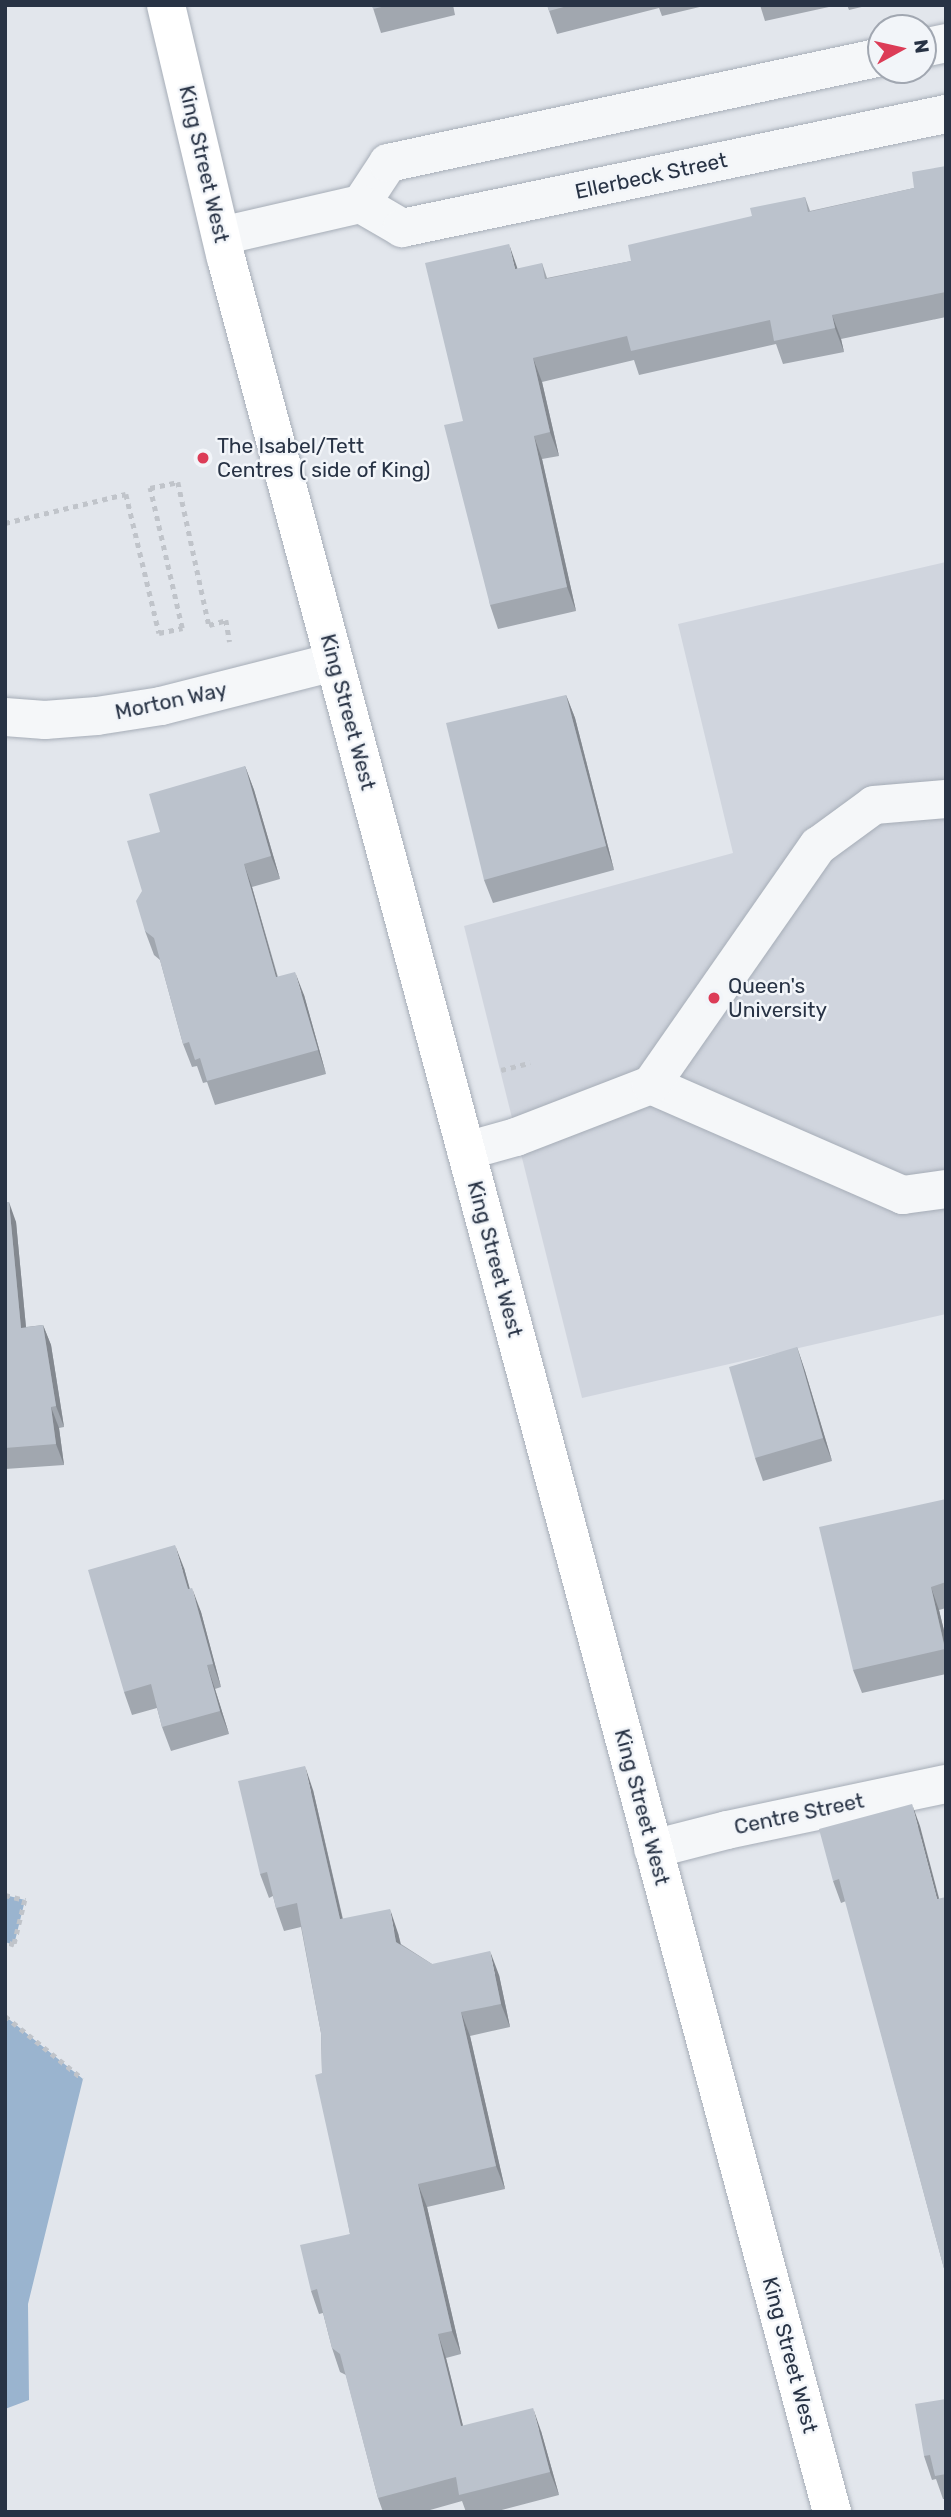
<!DOCTYPE html>
<html>
<head>
<meta charset="utf-8">
<style>
	body { margin:0 }
	#map { position:relative; width:951px; height:2517px; overflow:hidden; background:#e2e6ec; font-family:Rubik,sans-serif }
	div>[style] { position:absolute }
	.built>* { inset:0; background:#d0d5de }
	.water>* { inset:0; background:#9ab4cf }
	.path>* { height:4.5px; margin-top:-2.25px; transform-origin:0; background:repeating-linear-gradient(90deg,#c0c4ca 0 5px,transparent 0 10px) }
	.roads { filter:drop-shadow(0 0 2px #a6adb7) drop-shadow(0 0 2px #a6adb7) }
	.minor>* { height:38px; margin:-19px; padding:0 19px; transform-origin:19px; border-radius:19px; background:#f5f7f9 }
	.major>* { height:38px; margin:-19px; padding:0 19px; transform-origin:19px; border-radius:19px; background:#fff }
	.wall>* { inset:0; background:#a1a7af }
	.shaded-wall>* { inset:0; background:#83888f }
	.building>* { inset:0; background:#bbc2cc }
	.dots>* { width:19px; height:19px; translate:-50% -50%; box-sizing:border-box; border:4px solid #f2f5f9; border-radius:50% }
	span { translate:-50% -50%; white-space:nowrap; text-align:center; line-height:1.15; -webkit-text-stroke:5px #f2f5f9; paint-order:stroke }
	.street-label { font-size:21px; color:#283345 }
	.poi-label { font-size:21px; color:#283345 }
	.left { translate:0 -50%; text-align:left }
	.frame { position:absolute; inset:0; border:7px solid #283345; pointer-events:none }
	.north { position:absolute; left:867px; top:14px; width:70px; height:70px; box-sizing:border-box; background:#f2f5f9; border:2px solid #a1a7b1; border-radius:50%; rotate:82deg; font-size:19px; font-weight:700; line-height:28px; text-align:center; color:#283345 }
	.north::after { content:''; display:block; margin:auto; width:24px; height:32px; background:#dc3c57; clip-path:polygon(50% 0,100% 100%,50% 72%,0 100%) }
</style>
</head>
<body>
<div id="map">
	<div class="built">
		<div style="clip-path:polygon(946px 562px,946px 1314px,582px 1398px,464px 926px,733px 853px,678px 624px)"></div>
	</div>
	<div class="water">
		<div style="clip-path:polygon(5px 1895px,25px 1900px,14px 1945px,5px 1942px)"></div>
		<div style="clip-path:polygon(5px 2016px,83px 2079px,28px 2304px,29px 2400px,5px 2409px)"></div>
	</div>
	<div class="path">
		<div style="left:5px;top:523px;width:124px;rotate:-13.5deg"></div>
		<div style="left:126px;top:494px;width:143px;rotate:76.6deg"></div>
		<div style="left:159px;top:633px;width:24px;rotate:-12deg"></div>
		<div style="left:182px;top:628px;width:144px;rotate:-102.9deg"></div>
		<div style="left:150px;top:488px;width:29px;rotate:-12deg"></div>
		<div style="left:178px;top:482px;width:146px;rotate:77.8deg"></div>
		<div style="left:209px;top:625px;width:18px;rotate:-16deg"></div>
		<div style="left:226px;top:620px;width:22px;rotate:80deg"></div>
		<div style="left:501px;top:1070px;width:30px;rotate:-14deg"></div>
		<div style="left:5px;top:1895px;width:21px;rotate:14deg"></div>
		<div style="left:25px;top:1900px;width:46px;rotate:103.7deg"></div>
		<div style="left:14px;top:1945px;width:9px;rotate:-162deg"></div>
		<div style="left:5px;top:2016px;width:100px;rotate:38.9deg"></div>
	</div>
	<div class="roads">
		<div class="minor">
			<div style="left:923px;top:48px;width:24px;rotate:-12deg"></div>
			<div style="left:361px;top:204px;width:49px;rotate:-56.6deg"></div>
			<div style="left:388px;top:163px;width:504px;rotate:-12.13deg"></div>
			<div style="left:221px;top:236px;width:144px;rotate:-12.9deg"></div>
			<div style="left:361px;top:204px;width:48px;rotate:30.3deg"></div>
			<div style="left:402px;top:228px;width:556px;rotate:-11.84deg"></div>
			<div style="left:5px;top:717px;width:40px;rotate:4.3deg"></div>
			<div style="left:45px;top:720px;width:52px;rotate:-4.4deg"></div>
			<div style="left:97px;top:716px;width:65px;rotate:-8.9deg"></div>
			<div style="left:161px;top:706px;width:179px;rotate:-14.3deg"></div>
			<div style="left:651px;top:1085px;width:275px;rotate:23.6deg"></div>
			<div style="left:903px;top:1195px;width:43px;rotate:-7.9deg"></div>
			<div style="left:466px;top:1151px;width:52px;rotate:-15.6deg"></div>
			<div style="left:516px;top:1137px;width:145px;rotate:-21.1deg"></div>
			<div style="left:651px;top:1085px;width:292px;rotate:-55.1deg"></div>
			<div style="left:818px;top:846px;width:69px;rotate:-36.2deg"></div>
			<div style="left:874px;top:805px;width:72px;rotate:-4.8deg"></div>
			<div style="left:653px;top:1849px;width:76px;rotate:-14.4deg"></div>
			<div style="left:727px;top:1830px;width:224px;rotate:-11.9deg"></div>
		</div>
		<div class="major">
			<div style="left:166px;top:5px;width:260px;rotate:76.7deg"></div>
			<div style="left:226px;top:258px;width:2334px;rotate:74.95deg"></div>
		</div>
	</div>
	<div class="wall">
		<div style="clip-path:polygon(372px 5px,453px 5px,455px 15px,381px 33px)"></div>
		<div style="clip-path:polygon(547px 5px,708px 5px,662px 16px,659px 8px,557px 34px)"></div>
		<div style="clip-path:polygon(760px 5px,838px 5px,765px 21px)"></div>
		<div style="clip-path:polygon(847px 5px,870px 5px,849px 10px)"></div>
		<div style="clip-path:polygon(946px 166px,946px 317px,841px 339px,844px 352px,783px 364px,776px 344px,639px 375px,634px 360px,542px 382px,559px 456px,542px 459px,576px 611px,498px 629px,490px 605px,463px 421px,542px 263px,547px 278px,631px 261px,805px 197px,810px 211px,914px 188px)"></div>
		<div style="clip-path:polygon(566px 695px,575px 718px,614px 870px,493px 903px,484px 880px)"></div>
		<div style="clip-path:polygon(245px 766px,254px 790px,280px 879px,252px 887px,278px 977px,304px 995px,326px 1074px,215px 1105px,207px 1082px,203px 1083px,197px 1066px,192px 1067px,183px 1044px,160px 960px,154px 955px,145px 931px,142px 891px,160px 832px)"></div>
		<div style="clip-path:polygon(5px 1202px,16px 1222px,26px 1327px,43px 1325px,51px 1345px,64px 1427px,59px 1428px,64px 1465px,5px 1469px)"></div>
		<div style="clip-path:polygon(797px 1347px,805px 1371px,832px 1461px,763px 1481px,755px 1458px)"></div>
		<div style="clip-path:polygon(946px 1499px,946px 1608px,939px 1610px,946px 1639px,946px 1674px,862px 1693px,853px 1670px)"></div>
		<div style="clip-path:polygon(184px 1568px,190px 1589px,201px 1612px,221px 1687px,215px 1689px,229px 1734px,171px 1751px,162px 1727px,157px 1708px,132px 1715px,124px 1692px)"></div>
		<div style="clip-path:polygon(313px 1790px,343px 1919px,398px 1933px,401px 1944px,432px 1964px,499px 1975px,510px 2027px,470px 2036px,505px 2189px,427px 2207px,461px 2354px,446px 2358px,463px 2426px,541px 2431px,559px 2495px,494px 2512px,466px 2512px,462px 2501px,423px 2512px,383px 2512px,378px 2498px,346px 2375px,340px 2372px,332px 2348px,323px 2313px,319px 2314px,311px 2291px,350px 2234px,322px 2073px,321px 2033px,301px 1927px,284px 1931px,276px 1908px,273px 1896px,269px 1898px,260px 1874px)"></div>
		<div style="clip-path:polygon(920px 1826px,946px 2276px,846px 1901px,841px 1903px,833px 1881px)"></div>
		<div style="clip-path:polygon(946px 2399px,946px 2499px,943px 2499px,936px 2479px,932px 2480px,924px 2456px)"></div>
	</div>
	<div class="shaded-wall">
		<div style="clip-path:polygon(509px 244px,517px 267px,523px 293px,515px 269px)"></div>
		<div style="clip-path:polygon(832px 315px,841px 339px,844px 352px,835px 328px)"></div>
		<div style="clip-path:polygon(533px 358px,542px 382px,559px 456px,550px 432px)"></div>
		<div style="clip-path:polygon(534px 436px,542px 459px,576px 611px,567px 587px)"></div>
		<div style="clip-path:polygon(566px 695px,575px 718px,614px 870px,606px 846px)"></div>
		<div style="clip-path:polygon(245px 766px,254px 790px,280px 879px,271px 856px)"></div>
		<div style="clip-path:polygon(244px 864px,252px 887px,284px 1001px,276px 977px)"></div>
		<div style="clip-path:polygon(295px 972px,304px 995px,326px 1074px,318px 1050px)"></div>
		<div style="clip-path:polygon(9px 1202px,16px 1222px,28px 1349px,21px 1328px)"></div>
		<div style="clip-path:polygon(43px 1325px,51px 1345px,64px 1427px,56px 1406px)"></div>
		<div style="clip-path:polygon(797px 1347px,805px 1371px,832px 1461px,823px 1438px)"></div>
		<div style="clip-path:polygon(51px 1407px,59px 1428px,64px 1465px,56px 1444px)"></div>
		<div style="clip-path:polygon(175px 1545px,184px 1568px,196px 1613px,188px 1589px)"></div>
		<div style="clip-path:polygon(931px 1587px,939px 1610px,946px 1639px,946px 1652px)"></div>
		<div style="clip-path:polygon(192px 1588px,201px 1612px,221px 1687px,213px 1664px)"></div>
		<div style="clip-path:polygon(207px 1665px,215px 1689px,229px 1734px,220px 1711px)"></div>
		<div style="clip-path:polygon(305px 1766px,313px 1790px,348px 1943px,340px 1919px)"></div>
		<div style="clip-path:polygon(912px 1804px,920px 1826px,945px 1921px,937px 1899px)"></div>
		<div style="clip-path:polygon(390px 1909px,398px 1933px,405px 1965px,396px 1942px)"></div>
		<div style="clip-path:polygon(490px 1951px,499px 1975px,510px 2027px,501px 2004px)"></div>
		<div style="clip-path:polygon(461px 2012px,470px 2036px,505px 2189px,496px 2166px)"></div>
		<div style="clip-path:polygon(418px 2184px,427px 2207px,461px 2354px,452px 2331px)"></div>
		<div style="clip-path:polygon(438px 2334px,446px 2358px,469px 2450px,461px 2426px)"></div>
		<div style="clip-path:polygon(533px 2408px,541px 2431px,559px 2495px,550px 2472px)"></div>
	</div>
	<div class="building">
		<div style="clip-path:polygon(372px 5px,390px 5px,373px 9px)"></div>
		<div style="clip-path:polygon(547px 5px,571px 5px,549px 11px)"></div>
		<div style="clip-path:polygon(946px 166px,946px 292px,832px 315px,835px 328px,774px 341px,770px 320px,631px 351px,627px 336px,533px 358px,550px 432px,534px 436px,567px 587px,490px 605px,444px 425px,463px 421px,425px 263px,509px 244px,515px 269px,542px 263px,545px 279px,631px 261px,628px 245px,752px 216px,750px 208px,805px 197px,808px 212px,914px 188px,912px 172px)"></div>
		<div style="clip-path:polygon(566px 695px,606px 846px,484px 880px,446px 723px)"></div>
		<div style="clip-path:polygon(245px 766px,271px 856px,244px 864px,276px 977px,295px 972px,318px 1050px,207px 1081px,200px 1058px,195px 1060px,189px 1042px,183px 1044px,154px 938px,145px 931px,136px 901px,142px 891px,127px 841px,160px 832px,149px 794px)"></div>
		<div style="clip-path:polygon(5px 1202px,9px 1202px,21px 1328px,43px 1325px,56px 1406px,51px 1407px,56px 1444px,5px 1448px)"></div>
		<div style="clip-path:polygon(797px 1347px,823px 1438px,755px 1458px,729px 1367px)"></div>
		<div style="clip-path:polygon(946px 1499px,946px 1582px,931px 1587px,945px 1649px,853px 1670px,819px 1527px)"></div>
		<div style="clip-path:polygon(175px 1545px,188px 1589px,192px 1588px,213px 1664px,207px 1665px,220px 1711px,162px 1727px,151px 1684px,124px 1692px,88px 1570px)"></div>
		<div style="clip-path:polygon(305px 1766px,340px 1919px,390px 1909px,396px 1942px,432px 1964px,490px 1951px,501px 2004px,461px 2012px,496px 2166px,418px 2184px,452px 2331px,438px 2334px,461px 2426px,533px 2408px,550px 2472px,459px 2495px,456px 2477px,378px 2498px,340px 2354px,332px 2348px,317px 2289px,311px 2291px,300px 2245px,350px 2234px,315px 2075px,322px 2073px,321px 2033px,297px 1903px,276px 1908px,267px 1872px,260px 1874px,238px 1781px)"></div>
		<div style="clip-path:polygon(912px 1804px,937px 1899px,946px 1897px,946px 2276px,839px 1879px,833px 1881px,819px 1829px)"></div>
		<div style="clip-path:polygon(946px 2399px,946px 2474px,935px 2476px,930px 2455px,924px 2456px,915px 2404px)"></div>
	</div>
	<div class="dots">
		<div style="left:203px;top:458px;background:#dc3c57"></div>
		<div style="left:714px;top:998px;background:#dc3c57"></div>
	</div>
	<div class="street-label">
		<span style="left:204px;top:164px;rotate:77deg">King Street West</span>
		<span style="left:651px;top:176px;rotate:-12deg">Ellerbeck Street</span>
		<span style="left:171px;top:701px;rotate:-12deg">Morton Way</span>
		<span style="left:348px;top:712px;rotate:75deg">King Street West</span>
		<span style="left:495px;top:1259px;rotate:75deg">King Street West</span>
		<span style="left:642px;top:1807px;rotate:75deg">King Street West</span>
		<span style="left:799px;top:1814px;rotate:-12deg">Centre Street</span>
		<span style="left:790px;top:2355px;rotate:75deg">King Street West</span>
	</div>
	<div class="poi-label">
		<span class="left" style="left:217px;top:458px">The Isabel/Tett<br>Centres ( side of King)</span>
		<span class="left" style="left:728px;top:998px">Queen's<br>University</span>
	</div>
	<div class="frame"></div>
	<div class="north">N</div>
</div>
</body>
</html>
